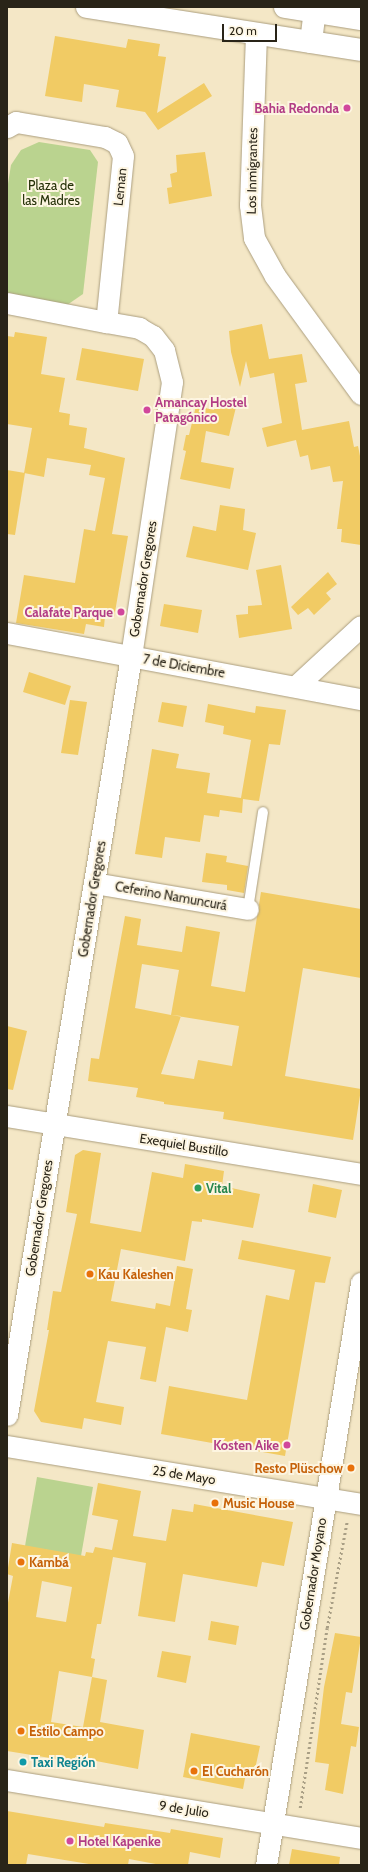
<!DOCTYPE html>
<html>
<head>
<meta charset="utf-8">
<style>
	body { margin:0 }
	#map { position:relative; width:368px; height:1872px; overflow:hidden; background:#f4e7c6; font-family:Cabin,sans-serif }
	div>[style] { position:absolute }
	.green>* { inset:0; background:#bad38f }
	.building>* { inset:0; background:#f1cb64 }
	.path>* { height:2.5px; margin-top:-1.25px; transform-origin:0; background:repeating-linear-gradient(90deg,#a99f85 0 2px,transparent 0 5px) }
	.roads { filter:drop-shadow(0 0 1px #ab9e7f) drop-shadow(0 0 1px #ab9e7f) }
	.service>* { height:10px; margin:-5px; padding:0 5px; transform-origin:5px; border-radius:5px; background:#fff }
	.minor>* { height:21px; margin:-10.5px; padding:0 10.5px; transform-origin:10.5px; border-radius:10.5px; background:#fff }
	.tertiary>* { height:22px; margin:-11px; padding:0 11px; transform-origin:11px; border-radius:11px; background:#fff }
	.secondary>* { height:22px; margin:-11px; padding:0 11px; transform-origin:11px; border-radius:11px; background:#fff }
	.dots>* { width:11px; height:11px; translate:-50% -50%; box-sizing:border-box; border:2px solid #fdf5e1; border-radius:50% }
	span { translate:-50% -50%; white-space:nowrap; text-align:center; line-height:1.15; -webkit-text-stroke:4px #fdf5e1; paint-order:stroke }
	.hotel-label { font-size:13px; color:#b23c85; font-weight:700 }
	.right { translate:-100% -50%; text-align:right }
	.left { translate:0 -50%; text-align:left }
	.street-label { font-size:13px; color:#292418 }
	.park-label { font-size:13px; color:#243007 }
	.leisure-label { font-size:13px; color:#27864d; font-weight:700 }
	.food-label { font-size:13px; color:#c56008; font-weight:700 }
	.culture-label { font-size:13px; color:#0d838f; font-weight:700 }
	.frame { position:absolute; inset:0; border:8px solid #292418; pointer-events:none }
	.scale { position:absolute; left:222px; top:24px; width:55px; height:18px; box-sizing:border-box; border:2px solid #292418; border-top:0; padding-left:5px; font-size:12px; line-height:14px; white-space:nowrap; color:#292418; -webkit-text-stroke:3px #fdf5e1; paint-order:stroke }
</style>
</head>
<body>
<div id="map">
	<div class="green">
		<div style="clip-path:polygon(39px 142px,90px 150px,98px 162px,83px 294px,67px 305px,7px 294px,7px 190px,11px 165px,21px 150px)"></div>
		<div style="clip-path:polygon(37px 1477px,93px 1487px,81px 1556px,25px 1546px)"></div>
	</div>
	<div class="building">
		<div style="clip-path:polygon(55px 36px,126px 48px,128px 39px,160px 44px,158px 56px,166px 57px,157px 113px,204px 83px,212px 96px,158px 130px,145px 112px,116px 107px,119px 90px,84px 84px,82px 102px,45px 96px)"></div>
		<div style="clip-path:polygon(205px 152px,212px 196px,169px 204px,167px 188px,172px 187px,170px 174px,177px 172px,176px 155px)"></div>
		<div style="clip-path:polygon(262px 324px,269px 359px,302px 354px,307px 382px,295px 384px,302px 430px,349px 421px,354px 447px,358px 446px,361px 461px,361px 545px,341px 542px,342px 529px,337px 529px,343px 481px,333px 482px,330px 466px,311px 470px,308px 455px,300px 457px,296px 440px,267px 447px,262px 428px,282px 423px,274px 373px,250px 378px,246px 361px,240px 387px,231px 352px,229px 331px)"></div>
		<div style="clip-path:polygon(15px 332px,47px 337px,41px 374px,65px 378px,59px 412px,70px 414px,69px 425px,87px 428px,84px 448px,125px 458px,112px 534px,128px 536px,114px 618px,105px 616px,104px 627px,86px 624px,84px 634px,16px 623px,24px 575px,75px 583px,84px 529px,95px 531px,105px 478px,89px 475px,91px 465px,47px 458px,44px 477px,24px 473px,32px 428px,7px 424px,7px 336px,14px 337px)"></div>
		<div style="clip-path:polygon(82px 348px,144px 359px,138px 391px,76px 380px)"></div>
		<div style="clip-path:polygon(216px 402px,236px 407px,229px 436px,206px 431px,201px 462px,234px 468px,230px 489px,180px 479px,186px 451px,183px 450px,186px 435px,189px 435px,196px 406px,214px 410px)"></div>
		<div style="clip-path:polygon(7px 470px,25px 473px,15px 535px,7px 534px)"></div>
		<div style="clip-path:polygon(220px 505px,245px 509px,243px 530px,256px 533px,248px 570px,186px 557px,193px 526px,216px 531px)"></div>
		<div style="clip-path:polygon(281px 565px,292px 629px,239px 638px,236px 615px,248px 614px,248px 606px,262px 605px,256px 570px)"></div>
		<div style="clip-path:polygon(328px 572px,337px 584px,326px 593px,331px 599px,314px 615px,308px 608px,298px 615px,291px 607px)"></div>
		<div style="clip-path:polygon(164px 604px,202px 610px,198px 633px,160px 626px)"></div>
		<div style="clip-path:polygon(29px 672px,71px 686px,65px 705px,23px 692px)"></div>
		<div style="clip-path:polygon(70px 700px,87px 702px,78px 755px,61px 753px)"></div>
		<div style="clip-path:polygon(162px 702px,187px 706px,183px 727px,158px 722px)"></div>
		<div style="clip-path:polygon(208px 704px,255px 713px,256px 706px,286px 710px,280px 745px,269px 744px,259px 801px,243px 799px,242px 813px,220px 810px,219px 817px,204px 815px,200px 842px,165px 837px,162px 858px,135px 854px,152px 749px,179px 754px,176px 768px,210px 773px,207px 793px,241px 798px,251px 740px,223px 734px,224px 726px,205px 722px)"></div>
		<div style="clip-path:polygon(206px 853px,227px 856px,226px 862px,248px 866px,244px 893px,227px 890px,227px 885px,202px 882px)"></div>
		<div style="clip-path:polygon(evenodd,261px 892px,361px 909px,361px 978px,303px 968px,285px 1076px,361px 1089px,353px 1140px,223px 1119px,224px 1112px,164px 1104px,164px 1102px,136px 1097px,138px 1088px,88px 1081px,91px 1058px,99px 1059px,125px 916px,141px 919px,137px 945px,182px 952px,186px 926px,220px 932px,211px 986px,245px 992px,261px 892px,142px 964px,179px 970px,171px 1015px,135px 1008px,142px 964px,261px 892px,171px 1015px,239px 1026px,232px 1066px,198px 1060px,194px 1079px,161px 1074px,181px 1016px,171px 1015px)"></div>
		<div style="clip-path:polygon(7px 1026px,27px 1031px,13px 1090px,7px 1089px)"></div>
		<div style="clip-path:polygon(83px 1150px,101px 1153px,90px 1223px,141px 1232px,152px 1172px,183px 1178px,185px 1164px,224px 1171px,222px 1186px,260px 1194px,253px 1228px,202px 1219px,202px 1222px,192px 1221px,185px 1261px,121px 1249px,111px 1301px,155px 1309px,156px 1303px,170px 1306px,177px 1266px,193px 1269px,186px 1309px,192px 1310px,188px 1332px,166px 1327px,156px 1382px,140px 1379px,146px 1347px,108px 1341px,96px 1402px,124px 1407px,121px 1425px,84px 1418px,82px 1429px,41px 1422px,34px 1411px,49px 1330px,47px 1330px,53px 1291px,61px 1292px,77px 1214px,66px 1212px,75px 1155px)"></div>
		<div style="clip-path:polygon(313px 1184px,342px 1190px,336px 1218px,308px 1212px)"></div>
		<div style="clip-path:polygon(242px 1240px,331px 1257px,325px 1283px,315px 1282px,285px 1456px,161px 1434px,169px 1386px,247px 1400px,266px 1295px,289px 1300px,295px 1270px,238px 1259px)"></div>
		<div style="clip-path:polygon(evenodd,98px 1483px,141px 1491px,133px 1536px,166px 1541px,172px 1509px,193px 1512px,194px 1504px,293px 1522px,284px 1566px,262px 1562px,257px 1587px,183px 1574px,175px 1622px,138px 1616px,146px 1563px,113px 1557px,101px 1624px,97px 1624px,91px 1658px,95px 1659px,92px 1677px,107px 1680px,100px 1722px,144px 1730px,138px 1769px,75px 1757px,75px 1762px,7px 1751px,7px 1608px,13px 1576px,7px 1574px,12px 1543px,85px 1556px,86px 1552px,93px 1553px,95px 1547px,112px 1550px,118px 1520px,92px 1515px,98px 1483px,42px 1581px,72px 1587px,66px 1622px,36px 1617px,42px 1581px,98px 1483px,59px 1671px,92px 1677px,83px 1727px,51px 1722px,59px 1671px)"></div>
		<div style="clip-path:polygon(211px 1621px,239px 1626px,236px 1645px,208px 1640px)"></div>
		<div style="clip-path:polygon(335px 1633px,361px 1637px,352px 1693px,346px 1692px,341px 1724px,359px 1727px,356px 1747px,351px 1746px,343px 1794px,325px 1790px,329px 1764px,315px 1762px,324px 1687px)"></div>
		<div style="clip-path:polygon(162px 1651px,191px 1656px,186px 1683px,157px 1677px)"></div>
		<div style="clip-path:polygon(191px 1733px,260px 1746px,254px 1774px,246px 1773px,243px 1789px,183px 1777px)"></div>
		<div style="clip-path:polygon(7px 1811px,104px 1827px,105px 1823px,170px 1833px,171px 1829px,223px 1838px,220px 1858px,190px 1852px,188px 1865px,161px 1865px,129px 1859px,128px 1865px,95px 1865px,28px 1854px,26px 1865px,7px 1865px)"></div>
		<div style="clip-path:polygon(292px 1849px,340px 1857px,339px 1865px,289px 1865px)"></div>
	</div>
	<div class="path">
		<div style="left:300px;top:1808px;width:182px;rotate:-81.5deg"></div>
		<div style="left:327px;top:1628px;width:109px;rotate:-79.4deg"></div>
	</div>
	<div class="roads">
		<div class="service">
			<div style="left:248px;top:909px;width:98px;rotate:-81.2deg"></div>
		</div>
		<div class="minor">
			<div style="left:256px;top:34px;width:171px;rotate:92deg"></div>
			<div style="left:250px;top:205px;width:33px;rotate:83deg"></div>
			<div style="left:254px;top:238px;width:43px;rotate:61.1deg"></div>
			<div style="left:275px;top:276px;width:146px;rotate:53.9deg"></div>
			<div style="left:7px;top:127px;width:10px;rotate:-29deg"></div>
			<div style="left:16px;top:122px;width:90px;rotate:9.6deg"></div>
			<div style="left:105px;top:137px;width:13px;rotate:27deg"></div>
			<div style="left:117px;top:143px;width:14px;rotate:65deg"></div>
			<div style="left:123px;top:156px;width:167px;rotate:95.8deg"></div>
			<div style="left:106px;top:322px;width:34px;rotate:10deg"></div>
			<div style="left:139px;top:328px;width:16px;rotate:30deg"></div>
			<div style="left:153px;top:336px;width:18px;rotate:52deg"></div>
			<div style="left:164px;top:350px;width:33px;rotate:76deg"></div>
			<div style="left:172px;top:382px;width:277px;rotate:98.5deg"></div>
			<div style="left:131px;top:656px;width:769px;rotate:99.28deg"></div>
			<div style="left:7px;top:303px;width:101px;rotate:10.9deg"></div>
			<div style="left:7px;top:633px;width:360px;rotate:10.6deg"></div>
			<div style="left:296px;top:686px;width:88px;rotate:-42.7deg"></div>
			<div style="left:94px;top:883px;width:156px;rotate:9.6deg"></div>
			<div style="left:7px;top:1116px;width:359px;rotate:9.3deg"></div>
			<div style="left:7px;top:1446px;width:359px;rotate:9.3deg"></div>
			<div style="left:7px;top:1780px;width:359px;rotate:9.3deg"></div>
			<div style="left:266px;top:1865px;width:590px;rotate:-80.73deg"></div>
		</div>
		<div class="tertiary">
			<div style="left:311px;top:42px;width:35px;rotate:-83deg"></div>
		</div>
		<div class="secondary">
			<div style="left:87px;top:7px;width:277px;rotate:8.9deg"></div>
			<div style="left:285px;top:7px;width:77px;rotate:9deg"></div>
		</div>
	</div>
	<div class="dots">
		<div style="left:347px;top:108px;background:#d1479c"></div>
		<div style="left:147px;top:410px;background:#d1479c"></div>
		<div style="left:121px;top:612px;background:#d1479c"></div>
		<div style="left:198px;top:1188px;background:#2e9e5b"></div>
		<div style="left:90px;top:1274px;background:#e8710a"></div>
		<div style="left:287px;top:1445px;background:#d1479c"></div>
		<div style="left:351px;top:1468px;background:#e8710a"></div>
		<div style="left:215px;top:1503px;background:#e8710a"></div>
		<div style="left:21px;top:1562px;background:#e8710a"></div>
		<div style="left:21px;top:1731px;background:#e8710a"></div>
		<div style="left:23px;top:1762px;background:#0f9aa8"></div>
		<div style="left:194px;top:1771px;background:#e8710a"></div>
		<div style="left:70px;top:1841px;background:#d1479c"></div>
	</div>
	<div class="hotel-label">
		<span class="right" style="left:339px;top:108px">Bahia Redonda</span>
		<span class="left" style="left:155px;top:410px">Amancay Hostel<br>Patagónico</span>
		<span class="right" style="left:113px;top:612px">Calafate Parque</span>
		<span class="right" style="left:279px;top:1445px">Kosten Aike</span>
		<span class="left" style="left:78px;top:1841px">Hotel Kapenke</span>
	</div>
	<div class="street-label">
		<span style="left:252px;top:171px;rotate:-89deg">Los Inmigrantes</span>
		<span style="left:120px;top:187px;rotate:-84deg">Leman</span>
		<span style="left:143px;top:579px;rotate:-81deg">Gobernador Gregores</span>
		<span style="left:184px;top:666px;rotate:10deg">7 de Diciembre</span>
		<span style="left:171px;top:896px;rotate:10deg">Ceferino Namuncurá</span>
		<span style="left:92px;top:899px;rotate:-81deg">Gobernador Gregores</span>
		<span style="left:184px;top:1145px;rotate:9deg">Exequiel Bustillo</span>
		<span style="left:39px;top:1218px;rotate:-81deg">Gobernador Gregores</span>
		<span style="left:184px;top:1475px;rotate:9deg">25 de Mayo</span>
		<span style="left:313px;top:1574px;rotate:-81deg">Gobernador Moyano</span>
		<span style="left:184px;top:1809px;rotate:9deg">9 de Julio</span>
	</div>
	<div class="park-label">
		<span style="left:51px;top:193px">Plaza de<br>las Madres</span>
	</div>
	<div class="leisure-label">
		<span class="left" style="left:206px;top:1188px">Vital</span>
	</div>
	<div class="food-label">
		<span class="left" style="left:98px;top:1274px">Kau Kaleshen</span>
		<span class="right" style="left:343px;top:1468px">Resto Plüschow</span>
		<span class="left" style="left:223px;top:1503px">Music House</span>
		<span class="left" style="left:29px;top:1562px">Kambá</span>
		<span class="left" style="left:29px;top:1731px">Estilo Campo</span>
		<span class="left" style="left:202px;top:1771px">El Cucharón</span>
	</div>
	<div class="culture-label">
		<span class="left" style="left:31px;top:1762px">Taxi Región</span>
	</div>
	<div class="frame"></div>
	<div class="scale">20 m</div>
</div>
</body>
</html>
